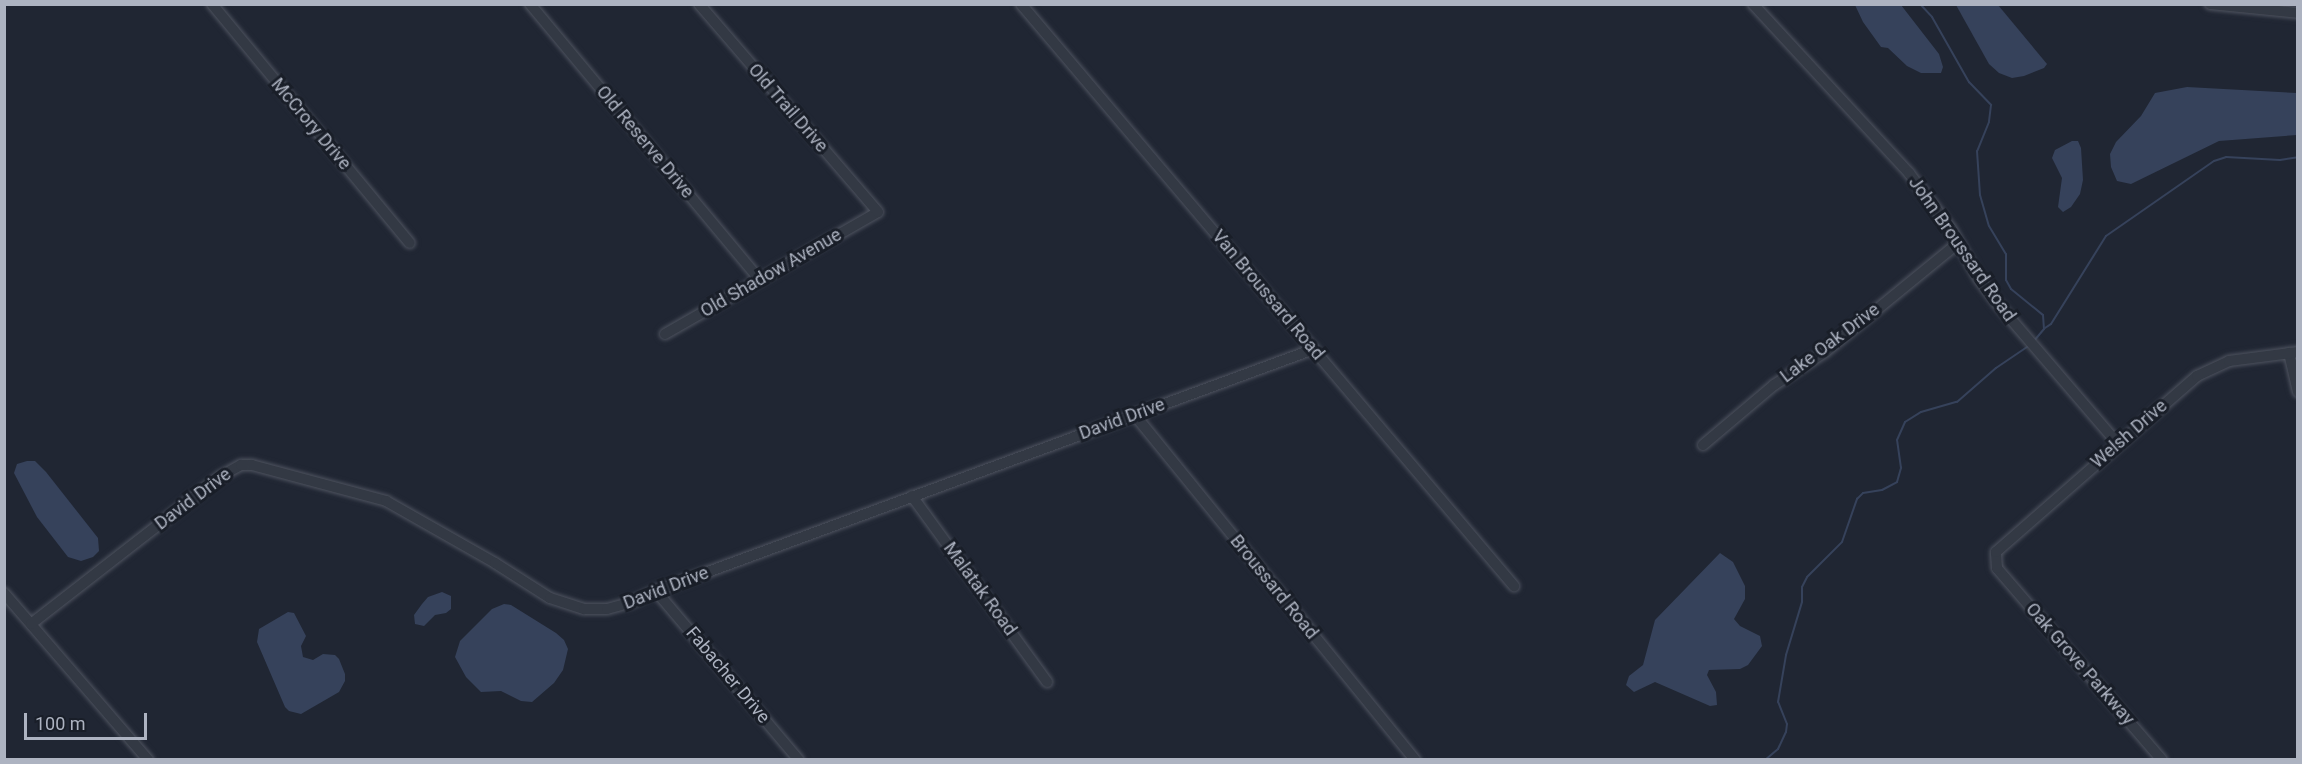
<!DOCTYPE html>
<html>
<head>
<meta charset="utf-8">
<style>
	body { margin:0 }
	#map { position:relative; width:2302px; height:764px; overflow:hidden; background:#202633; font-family:Roboto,sans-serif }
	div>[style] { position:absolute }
	.water>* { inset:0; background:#36425b }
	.stream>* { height:2px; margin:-1px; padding:0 1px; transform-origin:1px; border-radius:1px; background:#36425b }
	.roads { filter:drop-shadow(0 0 2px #4e535f) drop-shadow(0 0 2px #4e535f) }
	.minor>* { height:10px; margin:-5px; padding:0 5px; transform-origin:5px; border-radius:5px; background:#333944 }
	span { translate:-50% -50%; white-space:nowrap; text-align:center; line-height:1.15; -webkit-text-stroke:6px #191e28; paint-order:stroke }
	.street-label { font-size:18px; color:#adb3c1 }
	.frame { position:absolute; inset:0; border:6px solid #adb3c1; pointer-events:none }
	.scale { position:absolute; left:24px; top:713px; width:123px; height:27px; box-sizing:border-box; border:3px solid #adb3c1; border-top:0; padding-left:8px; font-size:18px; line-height:21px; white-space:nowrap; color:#adb3c1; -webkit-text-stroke:4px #191e28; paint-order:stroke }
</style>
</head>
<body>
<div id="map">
	<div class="water">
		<div style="clip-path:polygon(1855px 5px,1901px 5px,1939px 54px,1943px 67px,1941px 73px,1921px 73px,1907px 66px,1888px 48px,1881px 47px,1863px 22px)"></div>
		<div style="clip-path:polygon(1956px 5px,1998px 5px,2047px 64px,2044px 68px,2024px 76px,2012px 78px,1999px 73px,1989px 64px)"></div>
		<div style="clip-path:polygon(2187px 87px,2297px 93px,2297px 135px,2219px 141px,2131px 184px,2117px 181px,2111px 167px,2110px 154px,2116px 142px,2141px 116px,2155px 93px)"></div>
		<div style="clip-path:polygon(2072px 141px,2078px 141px,2081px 148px,2083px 180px,2080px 194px,2071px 207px,2063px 212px,2058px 207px,2062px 178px,2052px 158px,2055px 150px)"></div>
		<div style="clip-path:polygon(27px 461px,35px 461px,46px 472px,98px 538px,99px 551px,93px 557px,81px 561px,68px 557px,37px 517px,14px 473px,17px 464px)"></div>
		<div style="clip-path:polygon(1720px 553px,1733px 562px,1745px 586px,1745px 599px,1734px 619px,1740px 626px,1760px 636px,1762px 646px,1748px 665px,1740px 669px,1709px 670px,1707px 675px,1716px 692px,1717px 705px,1710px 706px,1655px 682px,1634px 692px,1626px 685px,1629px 676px,1643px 665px,1655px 620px)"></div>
		<div style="clip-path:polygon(442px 592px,451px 596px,451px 609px,446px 613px,435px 615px,424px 626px,415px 624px,414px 615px,422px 604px,428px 597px)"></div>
		<div style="clip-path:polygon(504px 604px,511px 605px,556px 633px,564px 640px,568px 649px,563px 670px,554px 683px,532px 702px,521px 701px,501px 691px,481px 692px,466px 677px,455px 657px,460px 641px,492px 609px)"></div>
		<div style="clip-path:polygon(288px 612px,294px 613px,306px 636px,301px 646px,303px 657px,313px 660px,323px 654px,335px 655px,339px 659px,345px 674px,345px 681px,339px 692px,301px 714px,289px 711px,285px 707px,257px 642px,259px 629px)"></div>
	</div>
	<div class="stream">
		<div style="left:1920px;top:4px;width:18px;rotate:47deg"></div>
		<div style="left:1932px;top:17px;width:75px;rotate:60.4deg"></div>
		<div style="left:1969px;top:82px;width:32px;rotate:46deg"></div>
		<div style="left:1991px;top:105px;width:17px;rotate:97deg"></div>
		<div style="left:1989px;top:122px;width:31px;rotate:112deg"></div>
		<div style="left:1977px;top:151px;width:44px;rotate:86.1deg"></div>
		<div style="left:1980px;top:195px;width:32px;rotate:74deg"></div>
		<div style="left:1989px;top:226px;width:33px;rotate:59deg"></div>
		<div style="left:2006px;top:254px;width:26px;rotate:90deg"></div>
		<div style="left:2006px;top:280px;width:10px;rotate:61deg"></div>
		<div style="left:2011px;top:289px;width:41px;rotate:39.1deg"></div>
		<div style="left:2043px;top:315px;width:14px;rotate:86deg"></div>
		<div style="left:2044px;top:329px;width:16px;rotate:130deg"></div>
		<div style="left:2045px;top:328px;width:7px;rotate:-34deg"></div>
		<div style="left:2051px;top:324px;width:104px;rotate:-58deg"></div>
		<div style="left:2106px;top:236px;width:131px;rotate:-34.8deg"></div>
		<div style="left:2214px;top:161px;width:13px;rotate:-18deg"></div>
		<div style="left:2226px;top:157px;width:54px;rotate:3.2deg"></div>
		<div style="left:2280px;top:160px;width:18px;rotate:-9deg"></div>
		<div style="left:1765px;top:760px;width:17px;rotate:-40deg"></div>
		<div style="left:1778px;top:749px;width:19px;rotate:-65deg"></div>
		<div style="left:1786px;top:732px;width:8px;rotate:-83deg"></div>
		<div style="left:1787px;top:724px;width:24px;rotate:-112deg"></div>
		<div style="left:1778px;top:702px;width:48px;rotate:-80.3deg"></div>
		<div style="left:1786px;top:655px;width:55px;rotate:-73.2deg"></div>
		<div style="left:1802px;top:602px;width:15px;rotate:-90deg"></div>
		<div style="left:1802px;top:587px;width:11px;rotate:-63deg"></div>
		<div style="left:1807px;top:577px;width:49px;rotate:-45deg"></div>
		<div style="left:1842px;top:542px;width:46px;rotate:-70.8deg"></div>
		<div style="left:1857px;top:499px;width:8px;rotate:-45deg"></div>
		<div style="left:1863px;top:493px;width:19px;rotate:-9deg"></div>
		<div style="left:1882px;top:490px;width:17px;rotate:-28deg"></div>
		<div style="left:1897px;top:482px;width:15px;rotate:-74deg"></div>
		<div style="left:1901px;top:468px;width:28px;rotate:-98deg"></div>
		<div style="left:1897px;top:440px;width:20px;rotate:-66deg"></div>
		<div style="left:1905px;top:422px;width:19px;rotate:-32deg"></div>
		<div style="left:1921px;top:412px;width:37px;rotate:-16deg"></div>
		<div style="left:1957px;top:402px;width:52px;rotate:-41.1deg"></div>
		<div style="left:1996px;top:368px;width:41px;rotate:-34.1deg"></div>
	</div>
	<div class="roads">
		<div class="minor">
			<div style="left:212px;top:4px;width:310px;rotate:50.4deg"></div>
			<div style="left:530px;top:4px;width:359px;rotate:50.2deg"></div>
			<div style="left:1021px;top:4px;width:763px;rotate:49.73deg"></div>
			<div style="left:1753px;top:4px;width:230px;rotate:47.3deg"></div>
			<div style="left:1909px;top:173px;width:70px;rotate:53.1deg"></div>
			<div style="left:1951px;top:229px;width:57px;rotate:60.8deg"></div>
			<div style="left:1979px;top:279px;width:31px;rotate:53deg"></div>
			<div style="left:1998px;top:304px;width:184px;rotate:49.4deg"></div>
			<div style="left:2210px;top:4px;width:88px;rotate:5.8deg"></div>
			<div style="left:665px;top:334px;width:245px;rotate:-29.8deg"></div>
			<div style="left:878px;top:212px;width:274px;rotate:-130.7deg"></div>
			<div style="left:2289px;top:353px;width:40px;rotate:77deg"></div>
			<div style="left:1134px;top:414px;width:446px;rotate:50.9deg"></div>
			<div style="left:1703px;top:445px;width:93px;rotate:-40.2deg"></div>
			<div style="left:1774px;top:385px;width:61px;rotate:-32.9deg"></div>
			<div style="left:1825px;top:352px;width:172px;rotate:-39.3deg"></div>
			<div style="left:912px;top:496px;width:230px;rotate:54deg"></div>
			<div style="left:656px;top:591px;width:221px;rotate:49.8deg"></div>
			<div style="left:4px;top:593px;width:221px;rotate:49.2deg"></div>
			<div style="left:31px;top:624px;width:241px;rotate:-37.9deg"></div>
			<div style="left:221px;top:476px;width:23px;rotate:-29deg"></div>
			<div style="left:241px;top:465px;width:11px"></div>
			<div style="left:252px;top:465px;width:139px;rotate:15deg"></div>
			<div style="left:386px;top:501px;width:125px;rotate:29.6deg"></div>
			<div style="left:495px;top:563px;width:65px;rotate:32.5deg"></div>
			<div style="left:550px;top:598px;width:36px;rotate:18deg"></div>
			<div style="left:584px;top:609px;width:23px"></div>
			<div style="left:607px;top:609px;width:24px;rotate:-15deg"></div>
			<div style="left:630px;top:603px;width:29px;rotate:-25deg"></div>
			<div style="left:656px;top:591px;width:701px;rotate:-20.19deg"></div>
			<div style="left:2162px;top:760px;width:253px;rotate:-130.7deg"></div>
			<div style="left:1997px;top:568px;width:16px;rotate:-94deg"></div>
			<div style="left:1996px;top:552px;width:267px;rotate:-41.2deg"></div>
			<div style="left:2197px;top:376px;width:35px;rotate:-25deg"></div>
			<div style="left:2229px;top:361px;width:70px;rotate:-7.4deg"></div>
		</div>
	</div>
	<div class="street-label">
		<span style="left:788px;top:108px;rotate:49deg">Old Trail Drive</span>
		<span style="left:311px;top:124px;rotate:50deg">McCrory Drive</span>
		<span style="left:645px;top:142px;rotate:50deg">Old Reserve Drive</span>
		<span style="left:1962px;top:249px;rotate:55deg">John Broussard Road</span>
		<span style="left:771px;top:273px;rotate:-30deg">Old Shadow Avenue</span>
		<span style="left:1268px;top:295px;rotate:50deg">Van Broussard Road</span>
		<span style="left:1830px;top:343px;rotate:-37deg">Lake Oak Drive</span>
		<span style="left:1122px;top:419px;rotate:-20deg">David Drive</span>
		<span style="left:2129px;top:434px;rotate:-41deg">Welsh Drive</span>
		<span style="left:193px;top:499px;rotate:-37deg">David Drive</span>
		<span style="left:1274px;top:587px;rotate:51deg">Broussard Road</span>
		<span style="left:666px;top:588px;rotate:-21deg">David Drive</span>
		<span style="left:980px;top:589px;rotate:54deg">Malatak Road</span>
		<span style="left:2080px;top:664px;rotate:49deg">Oak Grove Parkway</span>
		<span style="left:728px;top:675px;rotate:50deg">Fabacher Drive</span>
	</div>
	<div class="frame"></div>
	<div class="scale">100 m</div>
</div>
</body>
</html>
